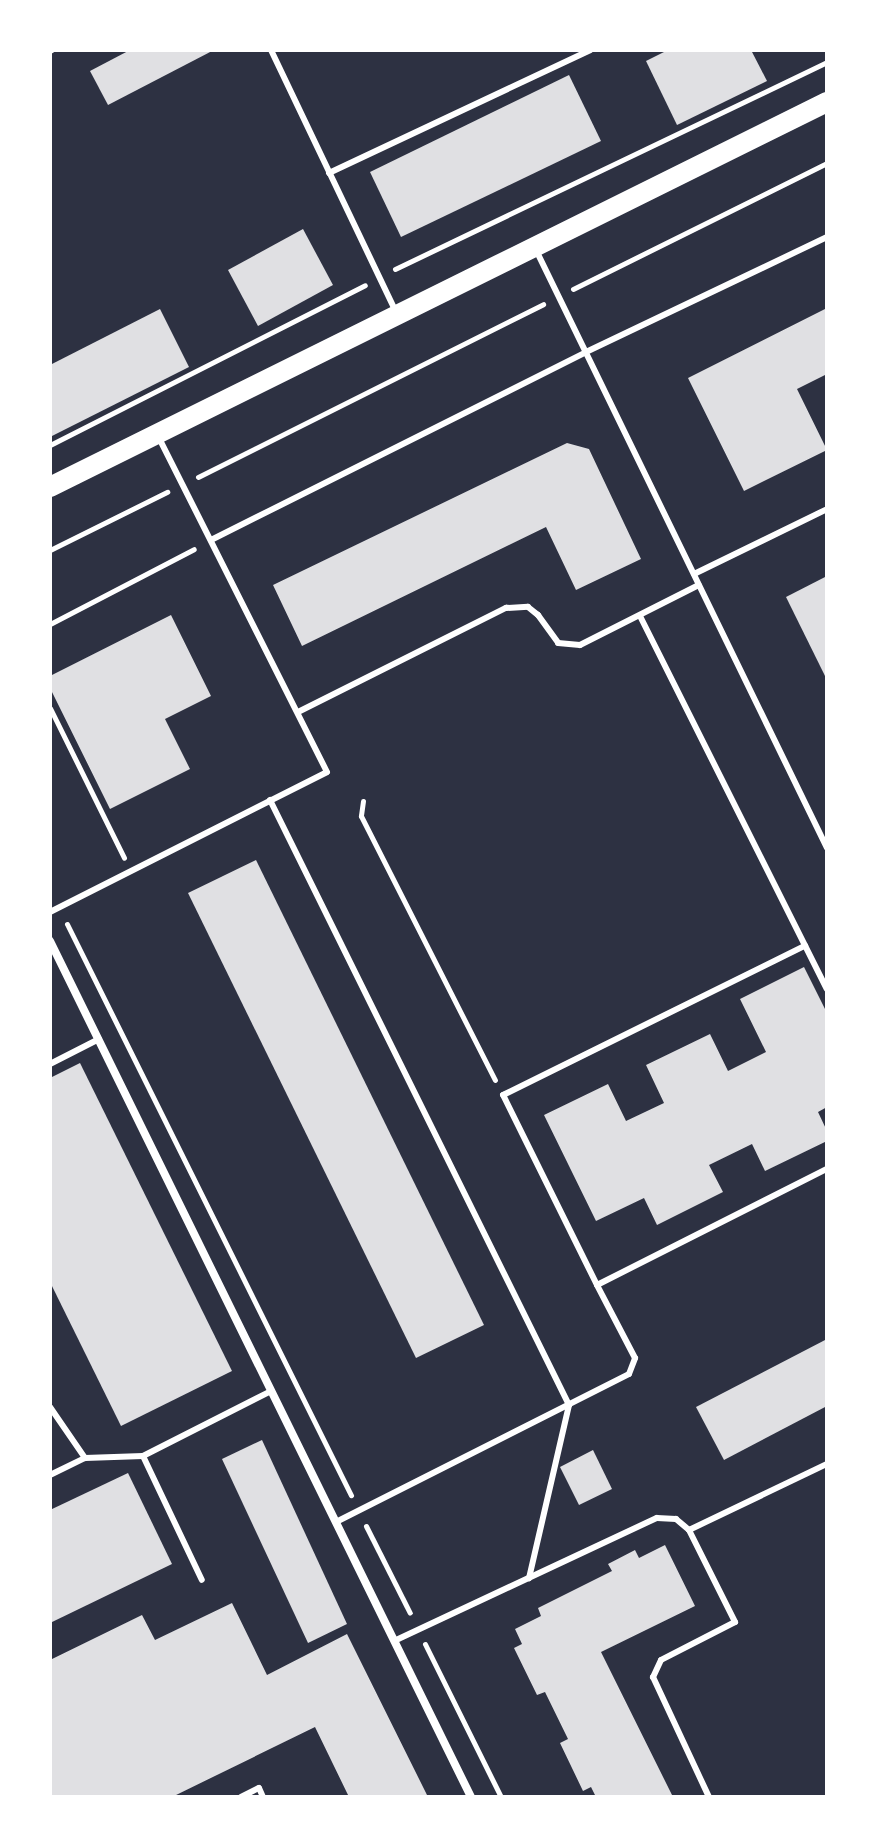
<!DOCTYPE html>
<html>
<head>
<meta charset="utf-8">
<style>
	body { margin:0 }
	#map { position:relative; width:877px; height:1847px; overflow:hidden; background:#2d3142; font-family:"PT Sans Narrow",sans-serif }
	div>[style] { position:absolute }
	.building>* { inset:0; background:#e0e0e3 }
	.path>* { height:5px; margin:-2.5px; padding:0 2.5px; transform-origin:2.5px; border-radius:2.5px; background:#fff }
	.service>* { height:6px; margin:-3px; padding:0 3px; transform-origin:3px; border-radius:3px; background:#fff }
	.minor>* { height:8px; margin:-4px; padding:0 4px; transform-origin:4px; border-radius:4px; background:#fff }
	.primary>* { height:20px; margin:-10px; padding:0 10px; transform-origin:10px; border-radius:10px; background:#fff }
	span { translate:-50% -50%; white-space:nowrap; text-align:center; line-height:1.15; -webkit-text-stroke:7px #fff; paint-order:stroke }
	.frame { position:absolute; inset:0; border:52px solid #fff; pointer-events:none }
</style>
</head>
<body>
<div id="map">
	<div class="building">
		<div style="clip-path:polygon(130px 50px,214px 50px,108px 105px,90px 71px)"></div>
		<div style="clip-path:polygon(668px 50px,751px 50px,767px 81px,677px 125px,646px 61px)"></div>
		<div style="clip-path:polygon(569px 75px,601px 141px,401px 237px,370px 172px)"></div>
		<div style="clip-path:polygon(303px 229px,333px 285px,258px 326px,228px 270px)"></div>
		<div style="clip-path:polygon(827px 308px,827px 374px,797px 389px,827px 450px,744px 491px,688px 378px)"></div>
		<div style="clip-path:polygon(160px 309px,189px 367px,50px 437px,50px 365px)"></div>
		<div style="clip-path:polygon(567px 443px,589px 449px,641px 559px,576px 590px,546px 527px,302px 646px,273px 585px)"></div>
		<div style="clip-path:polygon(827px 576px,827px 680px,786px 597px)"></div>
		<div style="clip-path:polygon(171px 615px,211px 696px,165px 719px,190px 769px,110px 809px,50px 688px,50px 676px)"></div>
		<div style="clip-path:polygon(256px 860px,484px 1325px,416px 1358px,188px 893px)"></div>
		<div style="clip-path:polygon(804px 967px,827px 1013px,827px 1107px,818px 1112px,827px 1131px,827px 1141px,765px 1171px,752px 1144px,709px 1165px,723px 1192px,657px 1225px,644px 1198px,596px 1221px,544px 1115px,608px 1084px,626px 1121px,664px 1103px,646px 1065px,710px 1034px,728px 1071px,766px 1052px,740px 999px)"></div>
		<div style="clip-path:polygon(80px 1063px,232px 1371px,121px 1426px,50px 1282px,50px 1078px)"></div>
		<div style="clip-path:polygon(827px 1339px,827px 1406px,724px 1460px,696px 1407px)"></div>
		<div style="clip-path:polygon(262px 1440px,347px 1624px,308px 1643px,222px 1459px)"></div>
		<div style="clip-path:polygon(593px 1450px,612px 1489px,579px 1505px,560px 1467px)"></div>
		<div style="clip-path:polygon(128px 1473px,172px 1564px,50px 1623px,50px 1510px)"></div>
		<div style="clip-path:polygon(665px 1545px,695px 1606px,601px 1652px,673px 1797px,596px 1797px,591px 1787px,583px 1791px,560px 1743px,568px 1739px,545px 1692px,537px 1695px,514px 1648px,522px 1644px,515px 1629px,541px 1616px,538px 1608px,612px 1571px,608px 1564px,635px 1550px,639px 1558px)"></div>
		<div style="clip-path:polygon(232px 1603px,267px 1675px,347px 1634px,428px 1797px,349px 1797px,315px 1727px,172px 1797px,50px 1797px,50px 1660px,142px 1615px,155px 1640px)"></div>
	</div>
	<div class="path">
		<div style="left:395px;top:269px;width:479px;rotate:-25.6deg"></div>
		<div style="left:573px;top:289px;width:284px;rotate:-26.4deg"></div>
		<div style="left:50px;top:445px;width:353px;rotate:-26.9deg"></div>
		<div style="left:198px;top:477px;width:386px;rotate:-26.6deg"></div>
		<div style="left:50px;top:550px;width:131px;rotate:-26.4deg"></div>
		<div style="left:50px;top:624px;width:162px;rotate:-27.5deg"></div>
		<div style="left:50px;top:708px;width:167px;rotate:63.7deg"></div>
		<div style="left:363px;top:801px;width:15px;rotate:98deg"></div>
		<div style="left:361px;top:816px;width:296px;rotate:63.1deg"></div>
		<div style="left:67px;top:924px;width:638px;rotate:63.56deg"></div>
		<div style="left:366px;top:1526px;width:97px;rotate:63.2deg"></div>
		<div style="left:425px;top:1644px;width:171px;rotate:63.6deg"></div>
	</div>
	<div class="service">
		<div style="left:271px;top:50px;width:290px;rotate:64.5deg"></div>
		<div style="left:50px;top:51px;width:2px;rotate:-27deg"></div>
		<div style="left:329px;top:173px;width:289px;rotate:-25.2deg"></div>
		<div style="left:536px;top:250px;width:665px;rotate:64.05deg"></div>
		<div style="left:211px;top:540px;width:419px;rotate:-26.6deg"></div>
		<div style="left:586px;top:352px;width:267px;rotate:-25.5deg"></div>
		<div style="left:694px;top:574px;width:148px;rotate:-26deg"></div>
		<div style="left:640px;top:616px;width:417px;rotate:63.4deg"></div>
		<div style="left:298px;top:712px;width:233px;rotate:-26.6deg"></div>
		<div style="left:506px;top:608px;width:22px;rotate:-3deg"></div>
		<div style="left:528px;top:607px;width:13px;rotate:39deg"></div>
		<div style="left:538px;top:615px;width:34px;rotate:54deg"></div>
		<div style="left:558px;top:643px;width:22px;rotate:5deg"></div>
		<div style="left:580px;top:645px;width:133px;rotate:-26.8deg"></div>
		<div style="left:270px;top:800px;width:675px;rotate:63.7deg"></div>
		<div style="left:569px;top:1405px;width:178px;rotate:103deg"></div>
		<div style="left:50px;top:912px;width:310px;rotate:-26.8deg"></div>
		<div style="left:327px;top:772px;width:376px;rotate:-116.7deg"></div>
		<div style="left:50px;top:1064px;width:55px;rotate:-27deg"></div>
		<div style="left:597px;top:1285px;width:212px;rotate:-116.3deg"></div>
		<div style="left:503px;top:1095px;width:337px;rotate:-26.3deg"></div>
		<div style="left:50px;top:1407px;width:62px;rotate:55.5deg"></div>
		<div style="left:143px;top:1456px;width:137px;rotate:64.6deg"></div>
		<div style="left:50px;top:1475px;width:39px;rotate:-26deg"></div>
		<div style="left:85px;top:1458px;width:58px;rotate:-2deg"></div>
		<div style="left:143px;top:1456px;width:144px;rotate:-26.9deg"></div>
		<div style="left:336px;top:1522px;width:328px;rotate:-26.8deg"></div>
		<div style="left:629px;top:1374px;width:17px;rotate:-69deg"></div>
		<div style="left:635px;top:1358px;width:82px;rotate:-117.5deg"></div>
		<div style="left:597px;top:1285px;width:258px;rotate:-26.8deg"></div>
		<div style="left:689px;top:1530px;width:153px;rotate:-25.6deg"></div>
		<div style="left:394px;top:1641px;width:290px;rotate:-25.1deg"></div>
		<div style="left:657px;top:1518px;width:19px;rotate:3deg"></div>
		<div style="left:676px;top:1519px;width:17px;rotate:40deg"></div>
		<div style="left:689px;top:1530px;width:103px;rotate:63.4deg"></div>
		<div style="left:735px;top:1622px;width:83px;rotate:152.8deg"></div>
		<div style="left:661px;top:1660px;width:19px;rotate:115deg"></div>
		<div style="left:653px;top:1677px;width:132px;rotate:65deg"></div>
		<div style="left:241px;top:1797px;width:20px;rotate:-27deg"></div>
		<div style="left:259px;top:1788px;width:10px;rotate:66deg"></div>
	</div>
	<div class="minor">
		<div style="left:50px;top:941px;width:954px;rotate:63.81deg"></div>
	</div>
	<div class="primary">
		<div style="left:50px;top:487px;width:867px;rotate:-26.36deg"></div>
	</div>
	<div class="frame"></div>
</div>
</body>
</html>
